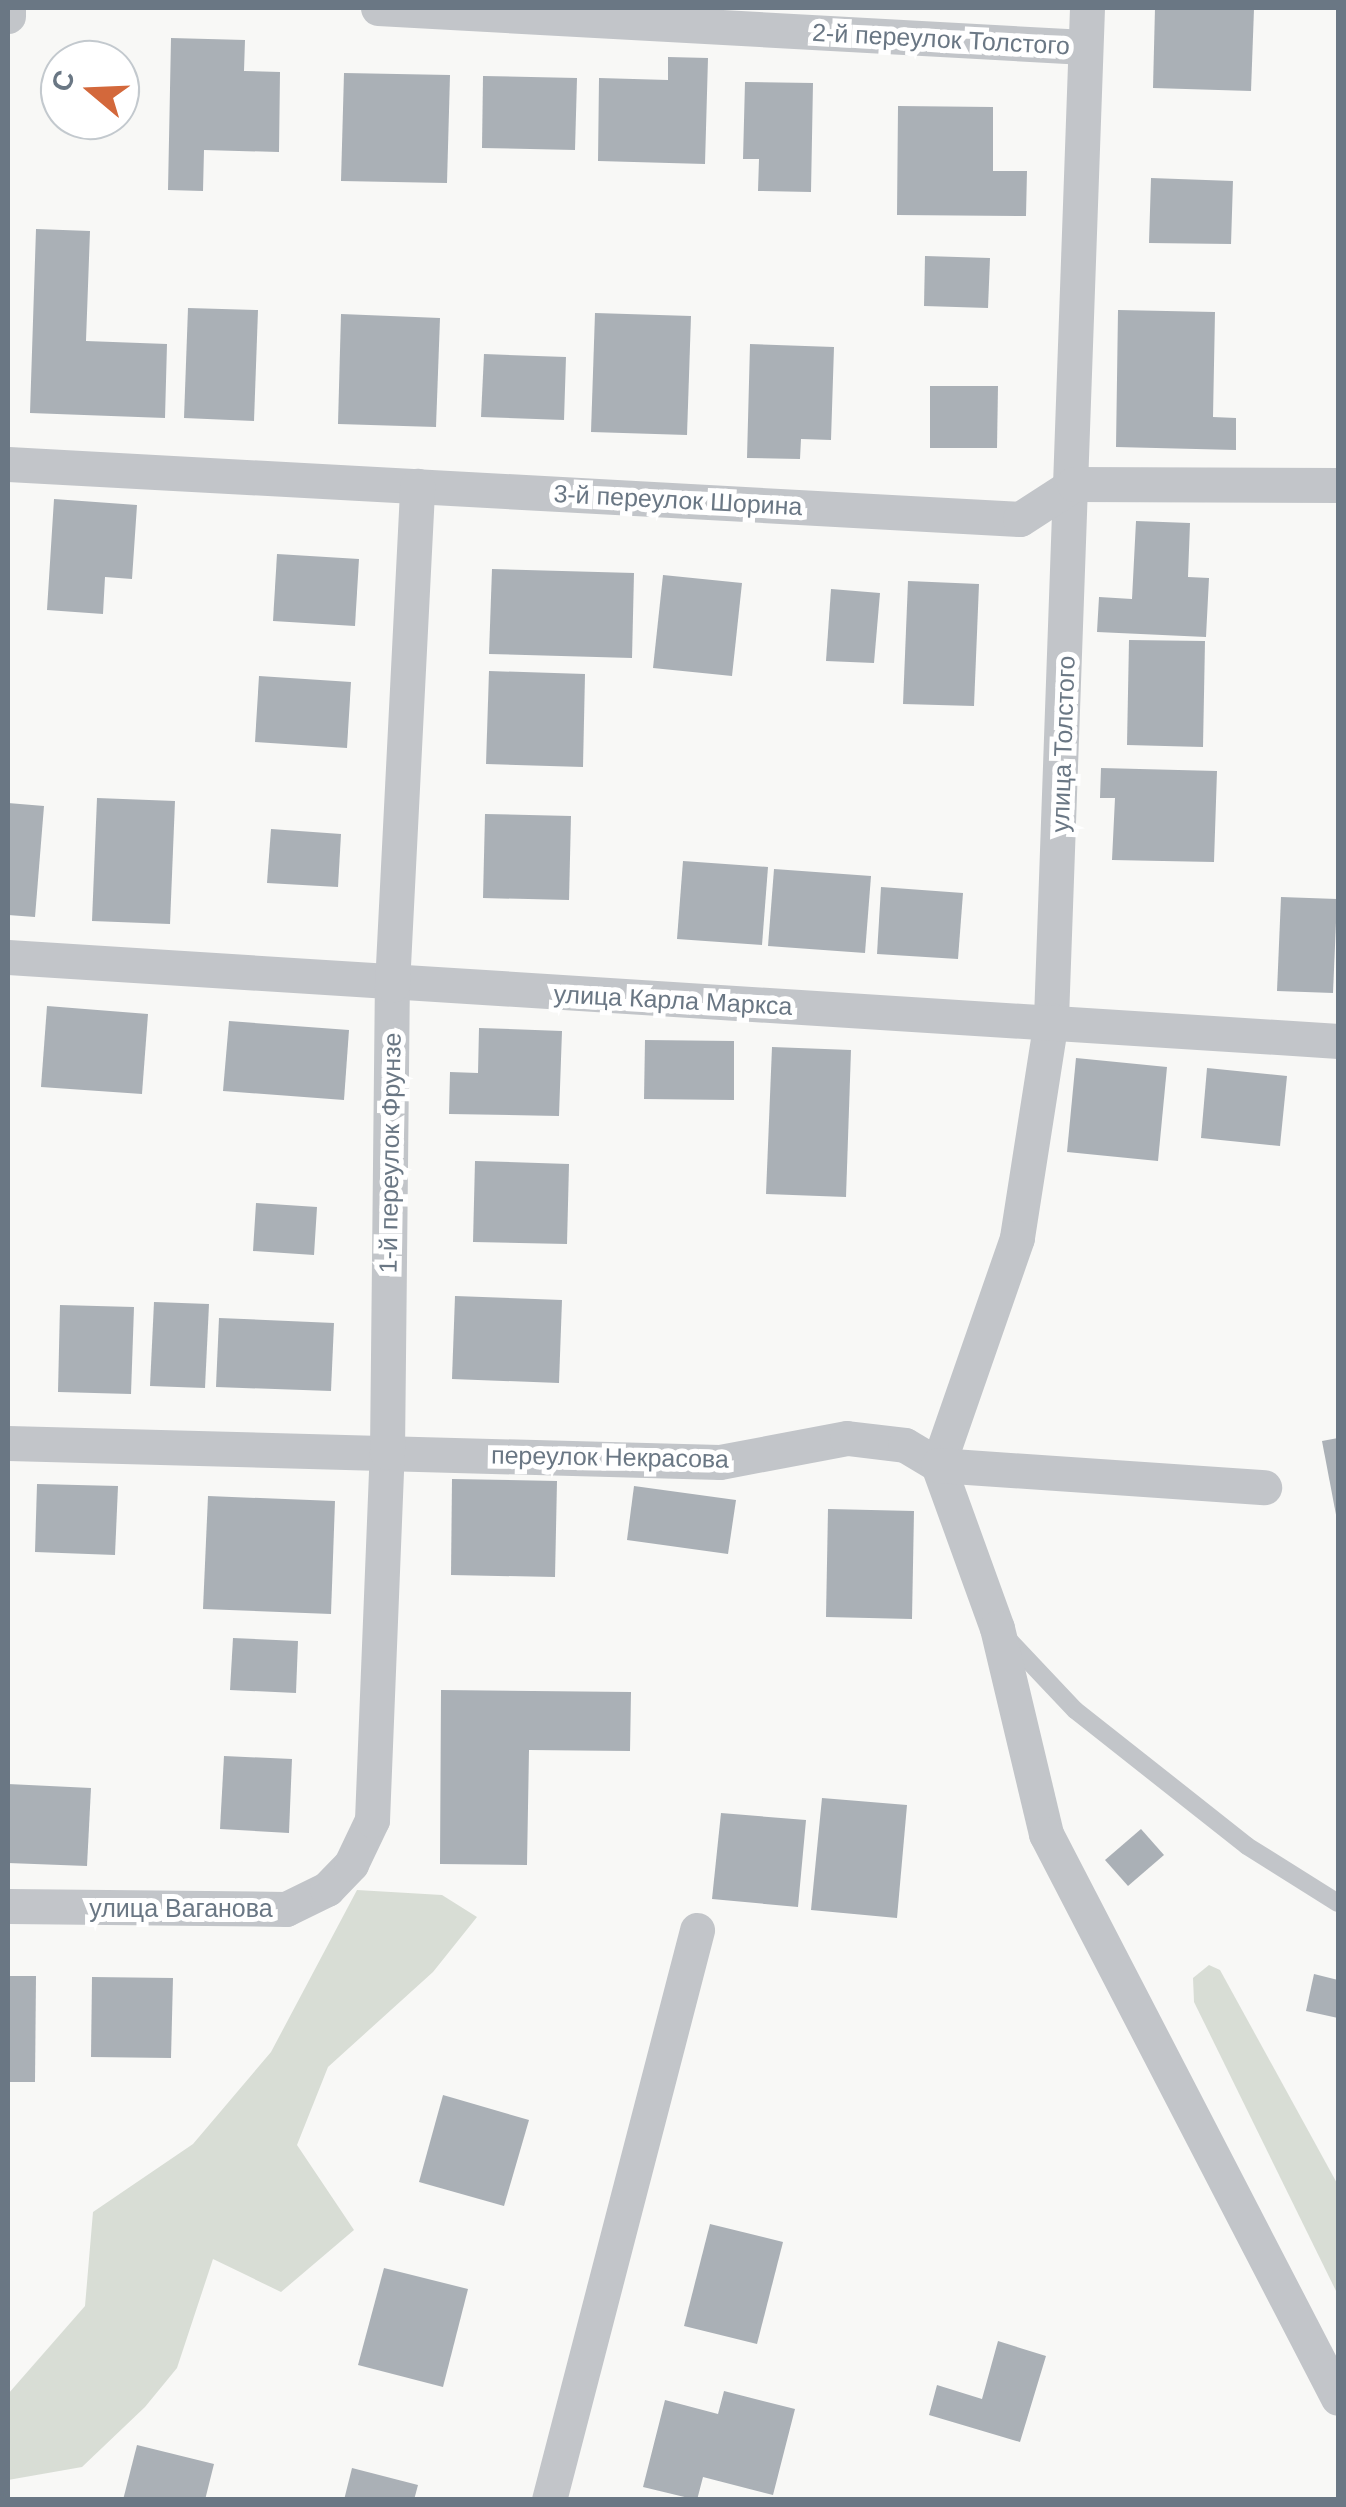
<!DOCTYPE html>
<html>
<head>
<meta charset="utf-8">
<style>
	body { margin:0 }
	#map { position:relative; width:1346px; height:2507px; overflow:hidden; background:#f8f8f6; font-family:Arial,sans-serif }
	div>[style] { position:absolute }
	.green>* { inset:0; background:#d8ddd5 }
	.building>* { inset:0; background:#aab0b6 }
	.service>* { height:18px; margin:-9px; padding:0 9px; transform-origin:9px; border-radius:9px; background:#c2c5c9 }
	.minor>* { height:35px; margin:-17.5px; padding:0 17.5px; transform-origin:17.5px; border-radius:17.5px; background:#c2c5c9 }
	span { translate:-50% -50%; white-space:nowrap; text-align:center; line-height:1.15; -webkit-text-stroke:10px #fff; paint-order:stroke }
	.street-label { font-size:25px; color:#6a7784 }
	.frame { position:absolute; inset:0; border:10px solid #6a7784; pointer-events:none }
	.north { position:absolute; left:40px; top:40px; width:100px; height:100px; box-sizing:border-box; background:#fff; border:2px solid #c3c9ce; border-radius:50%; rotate:289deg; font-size:28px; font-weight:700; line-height:40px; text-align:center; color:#6a7784 }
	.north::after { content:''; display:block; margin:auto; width:35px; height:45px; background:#d3683b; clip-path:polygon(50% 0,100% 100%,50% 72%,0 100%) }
</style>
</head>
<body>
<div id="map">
	<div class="green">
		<div style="clip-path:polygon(357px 1890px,442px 1895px,477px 1917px,433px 1972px,328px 2067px,297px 2145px,354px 2230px,281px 2292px,213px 2259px,177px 2368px,145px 2407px,82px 2467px,8px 2480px,8px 2394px,85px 2306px,93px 2212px,193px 2144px,271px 2052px)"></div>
		<div style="clip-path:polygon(1209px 1965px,1220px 1970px,1338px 2185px,1338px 2295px,1194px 2002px,1193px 1978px)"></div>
	</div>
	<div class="building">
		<div style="clip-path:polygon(1155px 8px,1254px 9px,1251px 91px,1153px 88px)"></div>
		<div style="clip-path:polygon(171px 38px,245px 40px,244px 71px,280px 72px,279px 152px,204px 150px,203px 191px,168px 190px)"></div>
		<div style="clip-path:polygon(668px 57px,708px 58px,705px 164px,598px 161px,599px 78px,668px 80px)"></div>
		<div style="clip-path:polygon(344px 73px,450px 75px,447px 183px,341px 181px)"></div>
		<div style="clip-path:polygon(483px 76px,577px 78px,575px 150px,482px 148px)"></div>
		<div style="clip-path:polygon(745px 82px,813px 83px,811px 192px,758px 191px,759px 159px,743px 159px)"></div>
		<div style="clip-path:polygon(898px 106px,993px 107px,993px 171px,1027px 171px,1026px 216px,897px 215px)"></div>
		<div style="clip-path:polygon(1151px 178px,1233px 181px,1231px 244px,1149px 243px)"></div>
		<div style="clip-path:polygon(36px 229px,90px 231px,86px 341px,167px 344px,165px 418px,30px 413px)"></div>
		<div style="clip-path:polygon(925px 256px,990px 258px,988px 308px,924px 306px)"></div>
		<div style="clip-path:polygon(188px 308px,258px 310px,254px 421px,184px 418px)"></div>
		<div style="clip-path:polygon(1118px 310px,1215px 312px,1213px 417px,1236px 418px,1236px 450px,1116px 447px)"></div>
		<div style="clip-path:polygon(595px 313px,691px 316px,687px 435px,591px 432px)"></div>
		<div style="clip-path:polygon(341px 314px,440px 318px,436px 427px,338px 424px)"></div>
		<div style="clip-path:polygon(750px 344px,834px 347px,831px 440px,801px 439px,800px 459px,747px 458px)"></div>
		<div style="clip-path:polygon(484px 354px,566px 357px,564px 420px,481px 417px)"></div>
		<div style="clip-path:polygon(930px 386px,998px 386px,997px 448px,930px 448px)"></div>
		<div style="clip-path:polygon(54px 499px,137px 505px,132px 579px,105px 577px,103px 614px,47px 610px)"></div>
		<div style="clip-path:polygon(1136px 521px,1190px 523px,1188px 577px,1209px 578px,1206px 637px,1097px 632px,1099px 597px,1132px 599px)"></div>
		<div style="clip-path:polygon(277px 554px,359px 559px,355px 626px,273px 621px)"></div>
		<div style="clip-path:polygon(492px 569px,634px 573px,632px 658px,489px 654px)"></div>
		<div style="clip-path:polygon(663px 575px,742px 583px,732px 676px,653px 668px)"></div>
		<div style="clip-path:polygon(908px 581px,979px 584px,974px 706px,903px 704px)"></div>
		<div style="clip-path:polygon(831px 589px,880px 593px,874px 663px,826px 661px)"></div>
		<div style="clip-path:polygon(1129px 640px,1205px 641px,1203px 747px,1127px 745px)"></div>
		<div style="clip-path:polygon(489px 671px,585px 674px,583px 767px,486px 764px)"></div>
		<div style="clip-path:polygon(259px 676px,351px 682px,347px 748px,255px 742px)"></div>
		<div style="clip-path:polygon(1101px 768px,1217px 771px,1214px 862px,1112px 860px,1115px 798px,1100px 798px)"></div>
		<div style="clip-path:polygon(97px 798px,175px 801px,170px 924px,92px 921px)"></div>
		<div style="clip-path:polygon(8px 803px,44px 806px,35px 917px,8px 915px)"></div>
		<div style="clip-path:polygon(485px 814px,571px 816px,569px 900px,483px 898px)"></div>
		<div style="clip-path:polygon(271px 829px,341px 834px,338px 887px,267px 883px)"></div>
		<div style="clip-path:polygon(683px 861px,768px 867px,762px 945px,677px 939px)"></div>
		<div style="clip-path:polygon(774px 869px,871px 876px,865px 953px,768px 946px)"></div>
		<div style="clip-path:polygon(881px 887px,963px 893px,958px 959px,877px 954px)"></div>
		<div style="clip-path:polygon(1281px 897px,1337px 899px,1333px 993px,1277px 991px)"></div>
		<div style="clip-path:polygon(47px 1006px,148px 1014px,142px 1094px,41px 1087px)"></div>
		<div style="clip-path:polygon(229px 1021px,349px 1030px,344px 1100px,223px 1091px)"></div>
		<div style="clip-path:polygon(479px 1028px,562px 1031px,559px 1116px,449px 1114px,450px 1072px,478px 1073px)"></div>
		<div style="clip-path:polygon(645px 1040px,734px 1041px,734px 1100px,644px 1099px)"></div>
		<div style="clip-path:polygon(772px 1047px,851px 1050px,846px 1197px,766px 1194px)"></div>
		<div style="clip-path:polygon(1076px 1058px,1167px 1067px,1158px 1161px,1067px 1152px)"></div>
		<div style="clip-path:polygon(1207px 1068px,1287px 1076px,1280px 1146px,1201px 1138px)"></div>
		<div style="clip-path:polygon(475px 1161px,569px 1164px,567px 1244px,473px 1242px)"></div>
		<div style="clip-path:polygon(256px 1203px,317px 1207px,314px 1255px,253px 1251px)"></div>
		<div style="clip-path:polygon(455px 1296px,562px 1300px,559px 1383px,452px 1379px)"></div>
		<div style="clip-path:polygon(154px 1302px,209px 1304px,205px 1388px,150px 1386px)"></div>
		<div style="clip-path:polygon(60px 1305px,134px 1307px,131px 1394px,58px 1392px)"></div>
		<div style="clip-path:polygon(219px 1318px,334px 1323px,331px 1391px,216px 1387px)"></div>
		<div style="clip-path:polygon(1338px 1438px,1338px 1519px,1337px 1520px,1322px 1441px)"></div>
		<div style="clip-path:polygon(452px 1479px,557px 1481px,555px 1577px,451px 1575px)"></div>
		<div style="clip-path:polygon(37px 1484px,118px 1486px,115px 1555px,35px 1552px)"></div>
		<div style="clip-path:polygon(634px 1486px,736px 1500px,728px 1554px,627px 1540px)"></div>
		<div style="clip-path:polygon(208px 1496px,335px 1501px,331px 1614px,203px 1609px)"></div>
		<div style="clip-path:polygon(828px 1509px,914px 1511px,912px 1619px,826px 1617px)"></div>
		<div style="clip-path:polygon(233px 1638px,298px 1641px,296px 1693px,230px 1690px)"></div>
		<div style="clip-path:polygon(441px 1690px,631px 1692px,630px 1751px,529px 1750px,527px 1865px,440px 1864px)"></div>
		<div style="clip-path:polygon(224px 1756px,292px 1759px,289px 1833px,220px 1829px)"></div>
		<div style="clip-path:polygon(8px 1784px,91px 1788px,87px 1866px,8px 1863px)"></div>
		<div style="clip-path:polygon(822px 1798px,907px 1805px,897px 1918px,811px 1910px)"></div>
		<div style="clip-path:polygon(721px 1813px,806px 1820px,798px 1907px,712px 1899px)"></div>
		<div style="clip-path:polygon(1141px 1829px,1164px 1855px,1128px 1886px,1105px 1860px)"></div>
		<div style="clip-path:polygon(1314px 1974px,1338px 1980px,1338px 2018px,1306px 2011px)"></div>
		<div style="clip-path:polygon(8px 1976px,36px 1976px,35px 2082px,8px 2082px)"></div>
		<div style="clip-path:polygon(92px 1977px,173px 1978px,171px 2058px,91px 2057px)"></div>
		<div style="clip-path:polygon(443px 2095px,529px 2120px,504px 2206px,419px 2182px)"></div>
		<div style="clip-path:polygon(710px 2224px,783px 2242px,757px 2344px,684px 2326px)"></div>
		<div style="clip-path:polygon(384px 2268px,468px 2289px,443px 2387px,358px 2365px)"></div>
		<div style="clip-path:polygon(998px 2341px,1046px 2356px,1020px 2442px,929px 2415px,937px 2385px,982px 2399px)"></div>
		<div style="clip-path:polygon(724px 2391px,795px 2409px,773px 2495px,703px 2477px,697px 2500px,643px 2487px,665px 2400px,718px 2414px)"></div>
		<div style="clip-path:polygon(137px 2445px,214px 2464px,205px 2500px,123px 2500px)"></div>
		<div style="clip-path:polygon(352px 2468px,418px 2485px,414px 2500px,344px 2500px)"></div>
	</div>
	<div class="service">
		<div style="left:1005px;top:1636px;width:102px;rotate:46.6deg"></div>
		<div style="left:1075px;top:1710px;width:219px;rotate:38.3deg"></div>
		<div style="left:1247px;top:1846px;width:107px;rotate:32.1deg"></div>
	</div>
	<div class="minor">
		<div style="left:378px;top:8px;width:708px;rotate:3.16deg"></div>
		<div style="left:1087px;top:8px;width:1013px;rotate:92.04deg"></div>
		<div style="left:1051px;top:1020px;width:221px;rotate:98.9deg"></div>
		<div style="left:1017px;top:1238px;width:240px;rotate:109.2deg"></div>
		<div style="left:938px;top:1465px;width:173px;rotate:70.1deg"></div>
		<div style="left:997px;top:1628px;width:212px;rotate:76.6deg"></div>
		<div style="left:1046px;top:1834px;width:635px;rotate:62.63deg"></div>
		<div style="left:8px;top:16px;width:8px;rotate:-90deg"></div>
		<div style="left:8px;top:464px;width:1013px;rotate:3.11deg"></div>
		<div style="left:1020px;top:519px;width:64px;rotate:-32.9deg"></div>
		<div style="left:1074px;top:484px;width:264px;rotate:0.2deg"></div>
		<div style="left:8px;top:957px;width:1333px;rotate:3.61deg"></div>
		<div style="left:8px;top:1443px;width:712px;rotate:1.53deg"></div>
		<div style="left:720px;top:1462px;width:129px;rotate:-10.7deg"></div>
		<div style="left:847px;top:1438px;width:58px;rotate:6.9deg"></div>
		<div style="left:905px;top:1445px;width:39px;rotate:31deg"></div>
		<div style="left:938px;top:1465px;width:327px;rotate:3.9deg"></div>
		<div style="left:8px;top:1906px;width:278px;rotate:0.6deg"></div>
		<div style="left:286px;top:1909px;width:46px;rotate:-26deg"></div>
		<div style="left:327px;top:1889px;width:35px;rotate:-46deg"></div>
		<div style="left:351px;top:1864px;width:49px;rotate:-64.5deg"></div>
		<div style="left:372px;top:1820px;width:368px;rotate:-87.7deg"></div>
		<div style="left:387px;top:1452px;width:467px;rotate:-89.4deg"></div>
		<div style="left:392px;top:985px;width:500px;rotate:-87.1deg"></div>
		<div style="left:549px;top:2500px;width:589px;rotate:-75.44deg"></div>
	</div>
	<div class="street-label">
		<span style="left:941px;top:39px;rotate:3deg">2-й переулок Толстого</span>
		<span style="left:678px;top:500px;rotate:3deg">3-й переулок Шорина</span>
		<span style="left:1063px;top:744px;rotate:-88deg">улица Толстого</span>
		<span style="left:673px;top:1000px;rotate:3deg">улица Карла Маркса</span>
		<span style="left:390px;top:1153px;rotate:-89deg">1-й переулок Фрунзе</span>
		<span style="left:610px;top:1457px;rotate:1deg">переулок Некрасова</span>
		<span style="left:181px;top:1908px">улица Ваганова</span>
	</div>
	<div class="frame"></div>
	<div class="north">С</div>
</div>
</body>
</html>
